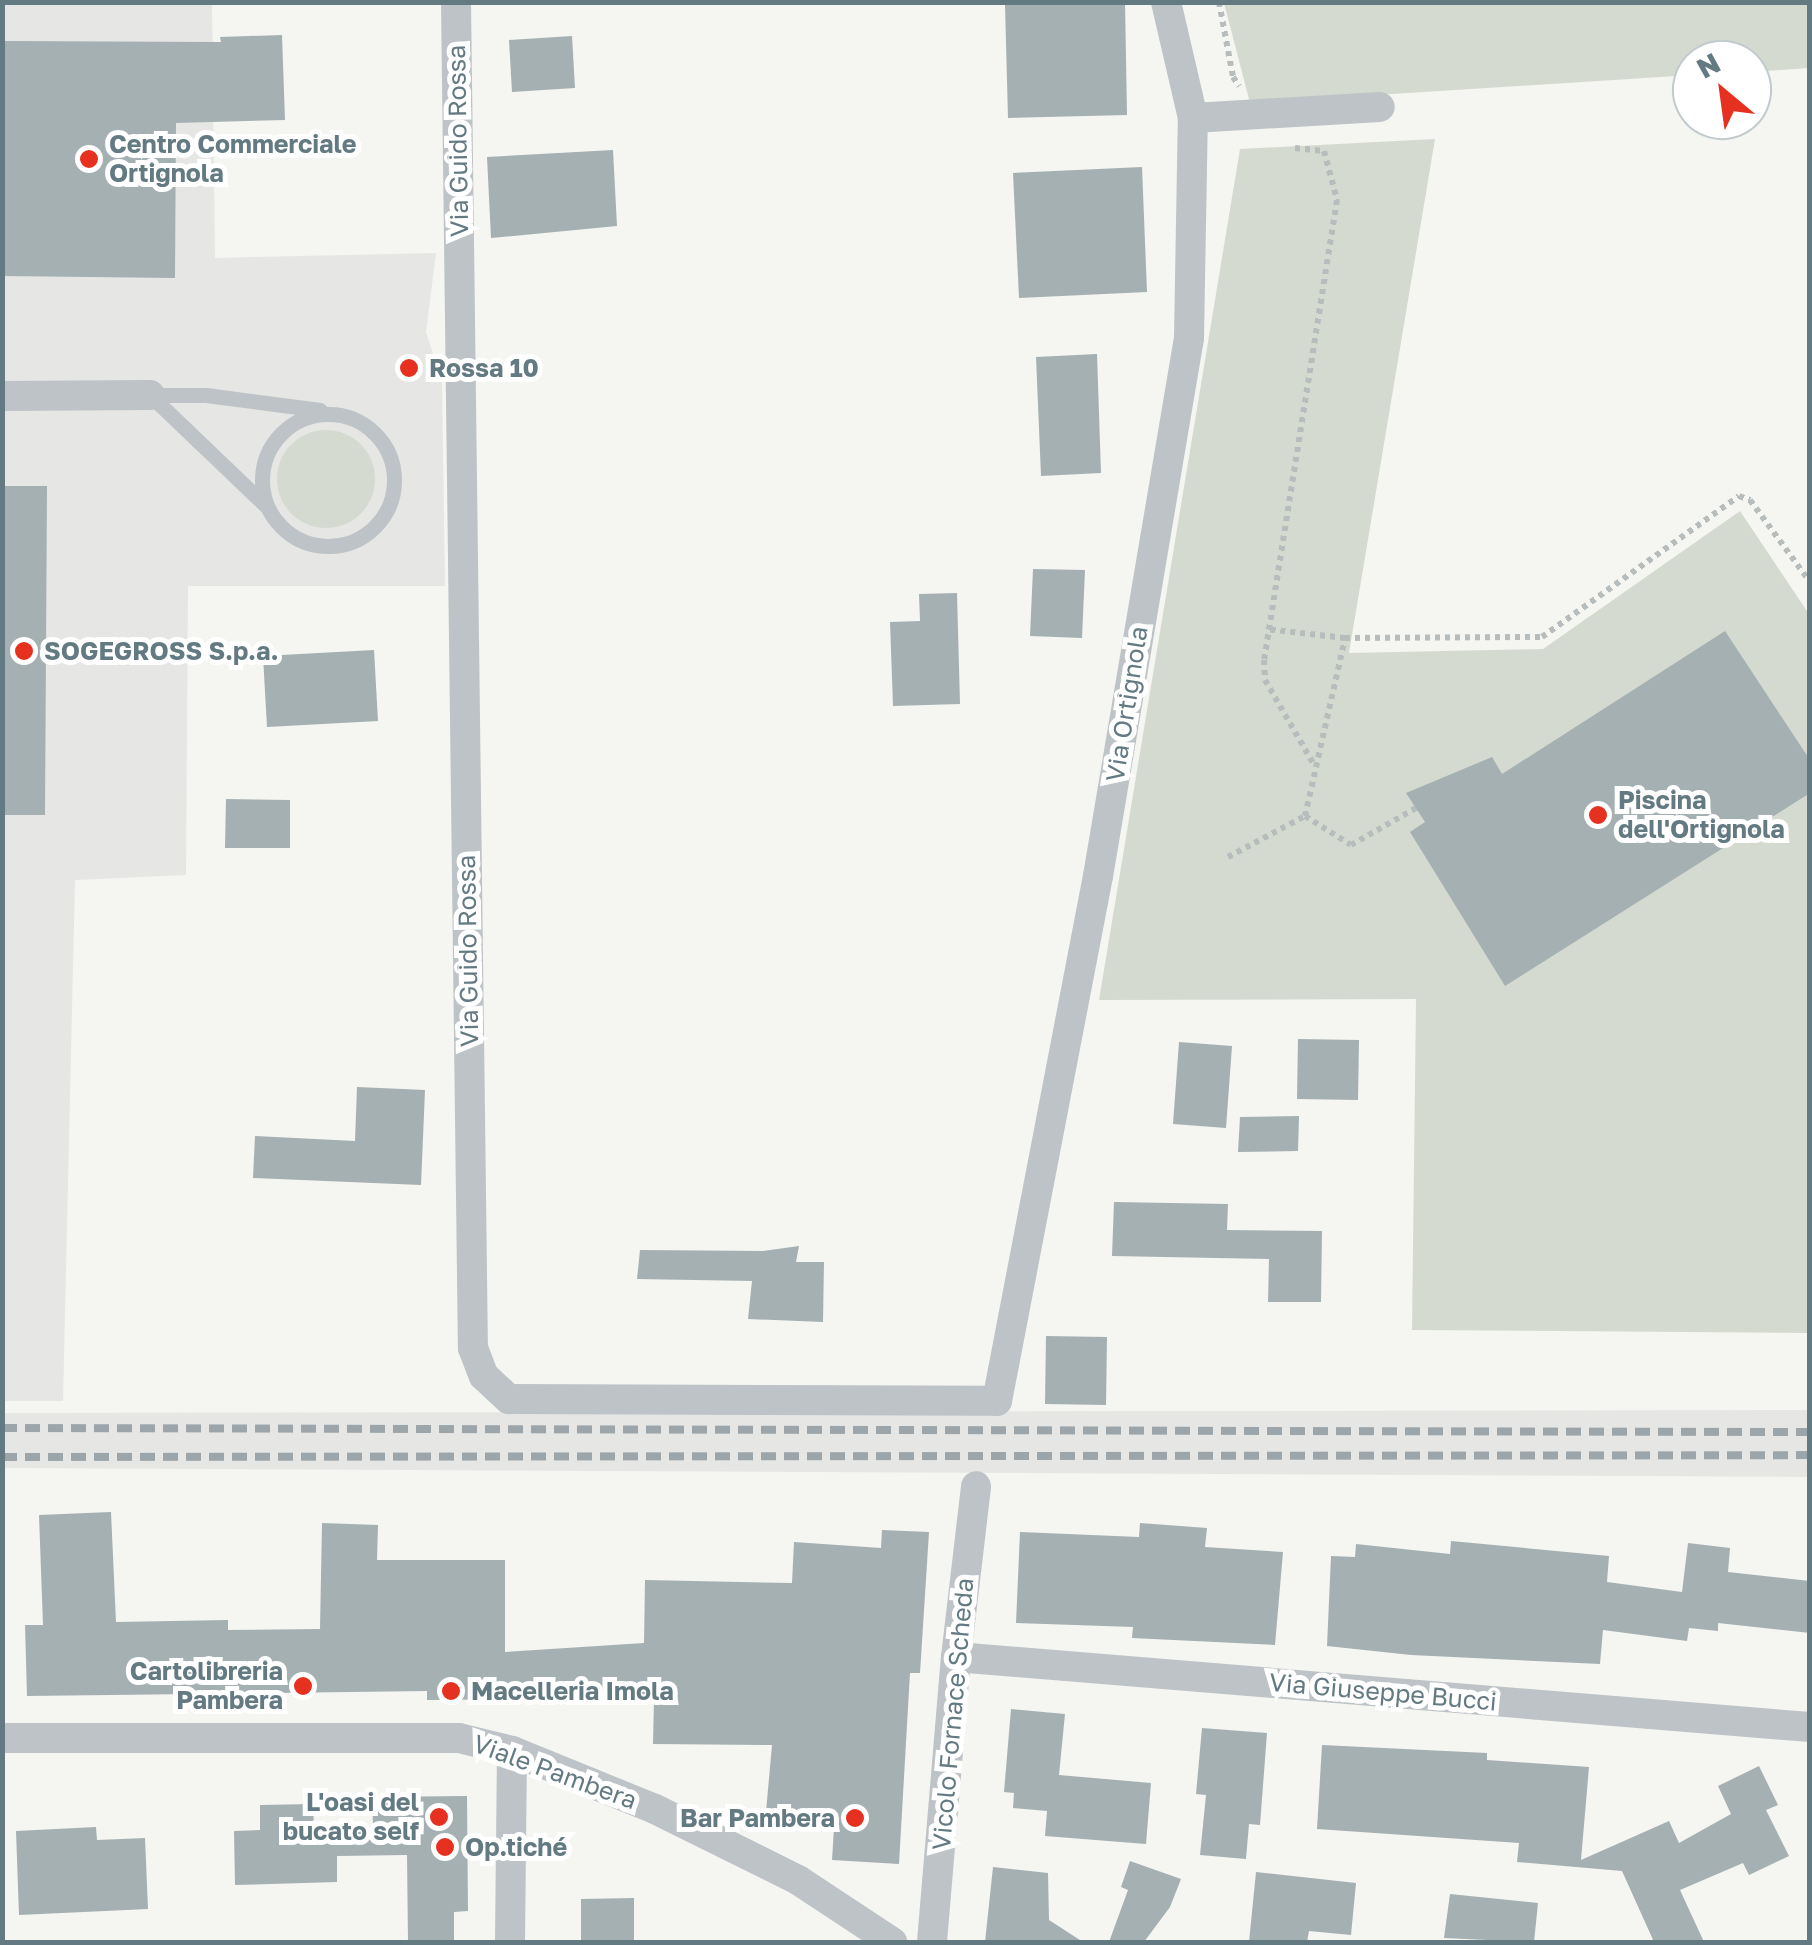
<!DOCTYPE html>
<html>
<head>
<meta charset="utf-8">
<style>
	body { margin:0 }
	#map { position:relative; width:1812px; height:1945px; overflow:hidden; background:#f5f5f1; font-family:"Golos Text",sans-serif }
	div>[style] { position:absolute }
	.built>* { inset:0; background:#e6e6e5 }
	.green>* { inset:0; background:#d5dad0 }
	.round { border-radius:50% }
	.building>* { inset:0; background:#a5b0b3 }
	.path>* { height:6px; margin-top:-3px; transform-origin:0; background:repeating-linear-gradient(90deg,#b7bcbd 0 5px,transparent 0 10px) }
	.lane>* { height:15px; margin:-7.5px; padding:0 7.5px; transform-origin:7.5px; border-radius:7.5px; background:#bdc3c6 }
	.lane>.ring { margin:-7.5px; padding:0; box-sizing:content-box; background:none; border:15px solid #bdc3c6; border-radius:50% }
	.street>* { height:30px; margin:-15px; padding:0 15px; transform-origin:15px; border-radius:15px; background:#bdc3c6 }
	.rail>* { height:8px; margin-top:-4px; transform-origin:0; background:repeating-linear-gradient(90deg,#9ca6aa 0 15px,transparent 0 23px) }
	.dots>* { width:28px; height:28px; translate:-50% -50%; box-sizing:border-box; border:5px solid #fff; border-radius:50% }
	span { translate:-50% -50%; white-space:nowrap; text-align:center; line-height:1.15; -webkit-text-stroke:10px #fff; paint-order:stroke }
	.street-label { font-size:25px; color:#637a83 }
	.poi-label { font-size:25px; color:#637a83; font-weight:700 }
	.left { translate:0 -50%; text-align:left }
	.right { translate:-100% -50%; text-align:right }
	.frame { position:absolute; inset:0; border:5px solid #637a83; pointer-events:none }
	.north { position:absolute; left:1672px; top:40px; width:100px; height:100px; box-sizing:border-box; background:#fff; border:2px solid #c1cacd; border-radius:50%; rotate:331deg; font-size:28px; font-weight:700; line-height:40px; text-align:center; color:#637a83 }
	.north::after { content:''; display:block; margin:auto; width:35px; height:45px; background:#e63120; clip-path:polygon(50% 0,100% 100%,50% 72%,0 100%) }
</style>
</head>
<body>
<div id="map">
	<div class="built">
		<div style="clip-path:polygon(2px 3px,212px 3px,215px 258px,436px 253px,426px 332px,442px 382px,445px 586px,188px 586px,186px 875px,75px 880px,63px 1401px,2px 1401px)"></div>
		<div style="clip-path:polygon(1809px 1410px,1810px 1477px,3px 1468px,2px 1413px)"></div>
	</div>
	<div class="green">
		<div style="clip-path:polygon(1224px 3px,1809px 3px,1809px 68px,1752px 72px,1752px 60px,1692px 60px,1692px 75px,1250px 103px)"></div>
		<div style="clip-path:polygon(1435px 139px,1349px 653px,1543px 649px,1740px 511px,1809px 614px,1809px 1333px,1412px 1330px,1416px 999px,1099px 1000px,1240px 149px)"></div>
		<div class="round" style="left:277px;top:430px;width:98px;height:98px"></div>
	</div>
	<div class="building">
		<div style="clip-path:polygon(1125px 2px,1127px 115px,1008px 118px,1005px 5px)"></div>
		<div style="clip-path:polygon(282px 35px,285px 120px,176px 123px,175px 278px,2px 276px,2px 41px,221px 42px,220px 37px)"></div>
		<div style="clip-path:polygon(572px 36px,575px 88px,512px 92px,509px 40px)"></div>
		<div style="clip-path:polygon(613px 150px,617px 226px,491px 238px,487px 157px)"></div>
		<div style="clip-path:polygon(1142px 167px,1147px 292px,1019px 298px,1013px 173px)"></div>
		<div style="clip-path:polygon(1097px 354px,1101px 473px,1041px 476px,1036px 357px)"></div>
		<div style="clip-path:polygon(2px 486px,47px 486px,45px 815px,2px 815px)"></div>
		<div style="clip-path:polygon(1033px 569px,1085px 570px,1082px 638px,1030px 636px)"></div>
		<div style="clip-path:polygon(957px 593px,960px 704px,893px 706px,890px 622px,920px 621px,919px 594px)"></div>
		<div style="clip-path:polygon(1725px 631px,1810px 760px,1810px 793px,1505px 986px,1410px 832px,1425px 822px,1406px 793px,1492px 757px,1502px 774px)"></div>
		<div style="clip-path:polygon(374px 650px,378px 721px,267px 727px,263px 656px)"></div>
		<div style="clip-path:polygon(226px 799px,290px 800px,290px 848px,225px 848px)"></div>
		<div style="clip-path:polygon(1298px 1039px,1359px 1040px,1358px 1100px,1297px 1099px)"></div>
		<div style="clip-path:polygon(1179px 1042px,1232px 1046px,1226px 1128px,1173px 1124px)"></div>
		<div style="clip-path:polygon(357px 1087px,425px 1090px,421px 1185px,253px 1178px,255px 1136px,355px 1141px)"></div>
		<div style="clip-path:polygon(1299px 1116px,1298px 1151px,1238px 1152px,1240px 1117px)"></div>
		<div style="clip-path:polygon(1114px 1202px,1228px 1204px,1227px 1230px,1322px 1231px,1321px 1302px,1268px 1302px,1269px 1259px,1112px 1256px)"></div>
		<div style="clip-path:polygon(799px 1246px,796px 1262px,824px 1262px,823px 1322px,748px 1319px,752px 1281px,637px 1279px,640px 1250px,763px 1251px)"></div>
		<div style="clip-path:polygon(1046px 1336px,1107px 1337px,1106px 1405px,1045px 1404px)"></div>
		<div style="clip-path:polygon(111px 1512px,116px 1622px,228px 1620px,228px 1630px,320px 1629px,322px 1523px,378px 1525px,377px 1560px,505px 1560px,505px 1652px,644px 1643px,645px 1580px,792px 1583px,794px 1542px,881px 1548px,882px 1530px,929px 1532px,920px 1673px,910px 1673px,899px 1864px,832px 1860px,834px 1828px,765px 1823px,772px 1745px,653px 1744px,654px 1699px,558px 1705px,557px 1699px,427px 1700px,427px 1691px,27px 1696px,25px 1625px,43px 1625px,39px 1515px)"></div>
		<div style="clip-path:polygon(1140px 1523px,1207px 1528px,1205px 1547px,1283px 1552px,1275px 1645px,1132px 1638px,1133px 1627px,1016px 1623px,1020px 1532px,1139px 1537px)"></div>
		<div style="clip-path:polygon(1451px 1541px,1609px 1556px,1607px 1582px,1682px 1592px,1688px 1543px,1730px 1548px,1728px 1572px,1810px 1581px,1810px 1633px,1718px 1623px,1718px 1631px,1689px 1628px,1687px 1641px,1603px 1630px,1600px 1664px,1411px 1655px,1327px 1646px,1331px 1556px,1355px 1557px,1356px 1544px,1450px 1554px)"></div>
		<div style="clip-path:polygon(1011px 1709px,1065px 1714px,1059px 1775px,1151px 1783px,1146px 1844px,1045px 1836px,1047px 1811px,1013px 1808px,1014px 1793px,1004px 1792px)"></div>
		<div style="clip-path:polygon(1202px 1728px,1267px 1733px,1260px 1825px,1249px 1824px,1246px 1859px,1200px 1855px,1206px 1795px,1196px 1794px)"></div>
		<div style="clip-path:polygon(1322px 1745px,1487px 1753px,1487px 1760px,1589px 1767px,1581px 1860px,1669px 1821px,1679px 1843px,1731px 1814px,1718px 1786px,1759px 1766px,1778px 1805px,1766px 1810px,1789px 1856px,1749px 1875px,1743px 1863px,1680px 1890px,1704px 1942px,1654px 1942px,1622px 1871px,1517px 1862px,1519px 1843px,1317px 1829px)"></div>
		<div style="clip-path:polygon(467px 1796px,468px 1911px,454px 1912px,454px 1942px,408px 1942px,407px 1855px,337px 1856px,337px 1882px,235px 1885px,234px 1831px,260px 1830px,260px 1805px,313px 1804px,314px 1828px,373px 1826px,372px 1797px)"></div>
		<div style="clip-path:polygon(96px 1827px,97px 1840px,145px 1838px,148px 1909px,19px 1915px,16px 1831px)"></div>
		<div style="clip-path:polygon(1130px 1861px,1181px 1879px,1170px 1907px,1144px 1942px,1109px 1942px,1128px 1890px,1121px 1887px)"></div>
		<div style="clip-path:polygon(993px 1867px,1048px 1873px,1049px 1920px,1083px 1942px,985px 1942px)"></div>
		<div style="clip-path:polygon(1256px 1872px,1356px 1883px,1351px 1935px,1309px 1931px,1307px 1942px,1249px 1942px)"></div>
		<div style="clip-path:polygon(1450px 1894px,1538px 1903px,1534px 1942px,1444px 1938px)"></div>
		<div style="clip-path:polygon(634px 1898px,634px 1942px,581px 1942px,581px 1899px)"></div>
	</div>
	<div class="path">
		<div style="left:1219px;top:2px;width:76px;rotate:79.4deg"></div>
		<div style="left:1233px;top:77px;width:11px;rotate:56deg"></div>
		<div style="left:1295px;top:148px;width:29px;rotate:6deg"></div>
		<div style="left:1324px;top:151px;width:51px;rotate:75.1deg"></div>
		<div style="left:1337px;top:200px;width:466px;rotate:99deg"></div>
		<div style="left:1264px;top:660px;width:20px;rotate:87deg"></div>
		<div style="left:1265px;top:680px;width:98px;rotate:60deg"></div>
		<div style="left:1345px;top:638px;width:197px;rotate:-0.3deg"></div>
		<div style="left:1542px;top:637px;width:242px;rotate:-35.6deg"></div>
		<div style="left:1739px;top:496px;width:12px;rotate:20deg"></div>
		<div style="left:1750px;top:500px;width:102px;rotate:53.8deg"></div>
		<div style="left:1305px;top:816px;width:54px;rotate:32.2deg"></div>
		<div style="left:1351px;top:845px;width:75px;rotate:-29.6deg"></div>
		<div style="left:1228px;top:857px;width:87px;rotate:-28deg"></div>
		<div style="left:1305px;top:816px;width:182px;rotate:-77.3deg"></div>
		<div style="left:1345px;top:638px;width:80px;rotate:-173.5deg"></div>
	</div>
	<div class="lane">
		<div style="left:150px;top:395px;width:56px"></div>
		<div style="left:206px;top:395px;width:115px;rotate:7.5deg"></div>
		<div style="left:150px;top:395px;width:161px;rotate:43.7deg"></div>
		<div class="ring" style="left:262px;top:414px;width:117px;height:117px"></div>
	</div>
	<div class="street">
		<div style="left:456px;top:2px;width:1346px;rotate:89.28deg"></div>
		<div style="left:473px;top:1348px;width:30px;rotate:69deg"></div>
		<div style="left:484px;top:1376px;width:34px;rotate:43deg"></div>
		<div style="left:509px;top:1399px;width:488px;rotate:0.2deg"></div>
		<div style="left:997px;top:1401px;width:535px;rotate:-79.11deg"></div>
		<div style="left:1098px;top:876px;width:546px;rotate:-80.4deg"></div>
		<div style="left:1189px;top:338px;width:220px;rotate:-89deg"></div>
		<div style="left:1193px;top:118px;width:119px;rotate:-103.1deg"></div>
		<div style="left:1193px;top:118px;width:187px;rotate:-3.4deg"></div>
		<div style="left:2px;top:396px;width:148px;rotate:-0.4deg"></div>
		<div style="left:956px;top:1657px;width:857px;rotate:4.69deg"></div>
		<div style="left:2px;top:1738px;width:457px"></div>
		<div style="left:459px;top:1738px;width:55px;rotate:13.8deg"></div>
		<div style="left:512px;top:1751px;width:154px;rotate:22.1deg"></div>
		<div style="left:655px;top:1809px;width:160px;rotate:26.4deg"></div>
		<div style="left:798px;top:1880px;width:113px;rotate:33.4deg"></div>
		<div style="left:510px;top:1942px;width:191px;rotate:-89.4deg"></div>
		<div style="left:932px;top:1942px;width:286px;rotate:-85.2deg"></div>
		<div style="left:956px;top:1657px;width:172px;rotate:-83.3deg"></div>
	</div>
	<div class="rail">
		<div style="left:2px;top:1428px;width:1808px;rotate:0.13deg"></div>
		<div style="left:2px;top:1457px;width:1808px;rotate:-0.06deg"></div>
	</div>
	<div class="dots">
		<div style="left:89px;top:159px;background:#e63120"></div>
		<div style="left:409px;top:368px;background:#e63120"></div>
		<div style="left:24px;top:651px;background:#e63120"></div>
		<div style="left:1598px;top:815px;background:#e63120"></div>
		<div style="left:303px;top:1686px;background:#e63120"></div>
		<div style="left:451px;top:1691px;background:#e63120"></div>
		<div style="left:439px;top:1817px;background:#e63120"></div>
		<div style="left:855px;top:1818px;background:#e63120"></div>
		<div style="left:445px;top:1847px;background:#e63120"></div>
	</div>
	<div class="street-label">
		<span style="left:458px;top:141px;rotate:-91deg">Via Guido Rossa</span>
		<span style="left:1127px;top:704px;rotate:-81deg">Via Ortignola</span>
		<span style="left:468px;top:951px;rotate:-91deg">Via Guido Rossa</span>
		<span style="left:1383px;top:1692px;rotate:5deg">Via Giuseppe Bucci</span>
		<span style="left:953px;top:1714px;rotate:-85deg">Vicolo Fornace Scheda</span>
		<span style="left:555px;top:1772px;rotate:20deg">Viale Pambera</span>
	</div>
	<div class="poi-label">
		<span class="left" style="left:109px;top:159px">Centro Commerciale<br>Ortignola</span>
		<span class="left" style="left:429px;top:368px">Rossa 10</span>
		<span class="left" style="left:44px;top:651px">SOGEGROSS S.p.a.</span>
		<span class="left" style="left:1618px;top:815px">Piscina<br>dell'Ortignola</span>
		<span class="right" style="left:283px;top:1686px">Cartolibreria<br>Pambera</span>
		<span class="left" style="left:471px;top:1691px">Macelleria Imola</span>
		<span class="right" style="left:419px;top:1817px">L'oasi del<br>bucato self</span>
		<span class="right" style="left:835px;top:1818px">Bar Pambera</span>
		<span class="left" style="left:465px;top:1847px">Op.tiché</span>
	</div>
	<div class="frame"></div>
	<div class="north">N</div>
</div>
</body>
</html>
